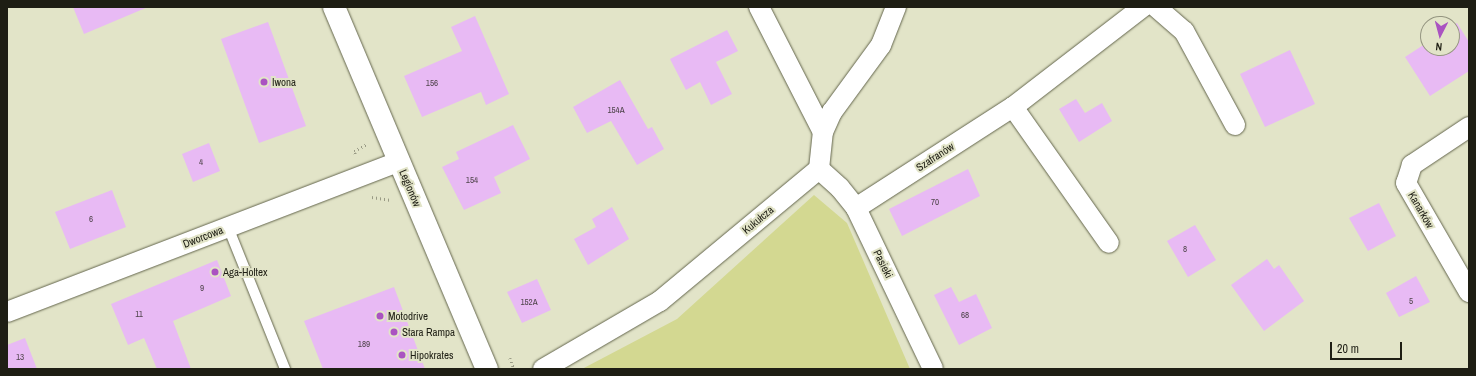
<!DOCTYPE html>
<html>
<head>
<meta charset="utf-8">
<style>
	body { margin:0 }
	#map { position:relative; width:1476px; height:376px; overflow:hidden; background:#e2e4c8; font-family:"Archivo Narrow",sans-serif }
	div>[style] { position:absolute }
	.green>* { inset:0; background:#d3d891 }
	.building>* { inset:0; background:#e8baf4 }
	.path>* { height:2.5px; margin-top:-1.25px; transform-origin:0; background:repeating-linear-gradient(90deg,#999a85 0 1px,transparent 0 4px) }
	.roads { filter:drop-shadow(0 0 1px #64664d) drop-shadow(0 0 1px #64664d) }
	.service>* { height:10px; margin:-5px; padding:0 5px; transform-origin:5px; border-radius:5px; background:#fff }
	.minor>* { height:20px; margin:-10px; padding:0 10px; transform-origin:10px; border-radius:10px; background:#fff }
	.tertiary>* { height:22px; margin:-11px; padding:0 11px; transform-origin:11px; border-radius:11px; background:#fff }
	.dots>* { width:11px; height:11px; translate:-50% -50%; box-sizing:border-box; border:2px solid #e2e4c8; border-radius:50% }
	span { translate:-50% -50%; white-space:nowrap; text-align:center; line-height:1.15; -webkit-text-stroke:4px #e2e4c8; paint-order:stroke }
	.number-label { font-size:9px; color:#50454c }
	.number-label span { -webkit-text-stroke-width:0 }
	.poi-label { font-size:11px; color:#1e1e14 }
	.left { translate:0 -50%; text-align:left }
	.street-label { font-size:11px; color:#1e1e14 }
	.frame { position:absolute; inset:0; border:8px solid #1e1e14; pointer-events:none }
	.north { position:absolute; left:1420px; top:16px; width:40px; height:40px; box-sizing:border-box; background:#e2e4c8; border:1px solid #949580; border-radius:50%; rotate:186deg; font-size:11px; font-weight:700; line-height:16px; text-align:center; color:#1e1e14 }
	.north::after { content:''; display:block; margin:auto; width:14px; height:18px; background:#aa53c1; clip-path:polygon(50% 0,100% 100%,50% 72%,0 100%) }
	.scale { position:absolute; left:1330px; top:342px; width:72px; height:18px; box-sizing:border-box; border:2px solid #1e1e14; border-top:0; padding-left:5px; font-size:12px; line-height:14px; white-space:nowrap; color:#1e1e14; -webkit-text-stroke:3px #e2e4c8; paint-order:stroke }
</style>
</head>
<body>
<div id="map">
	<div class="green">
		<div style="clip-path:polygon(814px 195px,847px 223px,910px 369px,582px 369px,677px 319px)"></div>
	</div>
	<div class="building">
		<div style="clip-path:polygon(73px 7px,148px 7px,84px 34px)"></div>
		<div style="clip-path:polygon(475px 16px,509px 94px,486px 105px,481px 92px,422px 117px,404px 76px,462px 51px,451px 27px)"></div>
		<div style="clip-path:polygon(268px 22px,306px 126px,259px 143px,221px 39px)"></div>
		<div style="clip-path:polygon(1457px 23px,1469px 42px,1469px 71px,1430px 96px,1405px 57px,1428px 42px,1428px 48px,1452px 48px,1452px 26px)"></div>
		<div style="clip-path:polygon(727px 30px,738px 51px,716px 62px,732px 94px,711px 105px,700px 82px,686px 90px,670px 59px)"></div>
		<div style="clip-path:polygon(1290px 50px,1315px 104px,1265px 127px,1240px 74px)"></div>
		<div style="clip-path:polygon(620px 80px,648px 129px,652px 127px,664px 149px,637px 165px,611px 121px,587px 133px,573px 107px)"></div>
		<div style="clip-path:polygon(1076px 99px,1085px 113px,1102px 103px,1112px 121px,1079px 142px,1059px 109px)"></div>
		<div style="clip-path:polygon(513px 125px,530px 159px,494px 177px,501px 193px,464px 210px,442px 167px,459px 159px,456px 152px)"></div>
		<div style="clip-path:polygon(209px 143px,220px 171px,193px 182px,182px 154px)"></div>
		<div style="clip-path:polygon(968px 169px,980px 196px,902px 236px,889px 209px)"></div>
		<div style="clip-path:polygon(112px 190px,126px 227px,70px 249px,55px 212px)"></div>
		<div style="clip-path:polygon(1379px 203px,1396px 236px,1368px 251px,1349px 218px)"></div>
		<div style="clip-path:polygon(612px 207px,629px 239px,588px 265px,574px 239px,596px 227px,592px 219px)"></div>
		<div style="clip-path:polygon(1195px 225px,1216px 260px,1188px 277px,1167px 241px)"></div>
		<div style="clip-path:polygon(1267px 259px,1274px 269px,1279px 265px,1304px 301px,1264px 331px,1231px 285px)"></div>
		<div style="clip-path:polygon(217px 260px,231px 296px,173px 321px,191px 369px,157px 369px,144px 338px,128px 345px,111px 304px)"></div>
		<div style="clip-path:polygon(1416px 276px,1430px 302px,1399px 317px,1386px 293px)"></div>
		<div style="clip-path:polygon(537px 279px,551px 310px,522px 323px,507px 292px)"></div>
		<div style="clip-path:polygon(394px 287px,425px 369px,323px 369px,304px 321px)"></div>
		<div style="clip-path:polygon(951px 287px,959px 302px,976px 294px,992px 328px,959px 345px,934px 295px)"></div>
		<div style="clip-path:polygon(25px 338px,37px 369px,7px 369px,7px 345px)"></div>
	</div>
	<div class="path">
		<div style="left:355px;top:154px;width:3px;rotate:-108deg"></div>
		<div style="left:354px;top:151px;width:15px;rotate:-28deg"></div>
		<div style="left:372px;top:197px;width:19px;rotate:9deg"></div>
		<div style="left:510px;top:358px;width:12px;rotate:70deg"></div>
	</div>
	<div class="roads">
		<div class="service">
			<div style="left:228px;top:227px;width:153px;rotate:68.1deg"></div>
		</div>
		<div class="minor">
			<div style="left:759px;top:7px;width:140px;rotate:62.9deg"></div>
			<div style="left:1156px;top:7px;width:37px;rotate:41deg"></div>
			<div style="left:1184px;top:31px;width:107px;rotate:61.5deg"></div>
			<div style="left:1013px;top:107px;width:164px;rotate:-37.6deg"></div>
			<div style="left:1469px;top:127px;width:69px;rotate:146.3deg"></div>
			<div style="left:1412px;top:165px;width:19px;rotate:108deg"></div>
			<div style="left:1406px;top:183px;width:126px;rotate:60deg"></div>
			<div style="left:819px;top:169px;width:28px;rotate:42deg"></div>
			<div style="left:840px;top:188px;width:26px;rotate:51deg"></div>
			<div style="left:856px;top:208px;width:178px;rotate:64.4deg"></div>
			<div style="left:856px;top:208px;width:187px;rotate:-32.8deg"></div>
			<div style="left:1013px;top:107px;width:166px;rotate:54.8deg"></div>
			<div style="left:7px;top:312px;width:419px;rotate:-21deg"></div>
			<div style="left:543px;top:369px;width:135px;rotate:-30.2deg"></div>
			<div style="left:660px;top:301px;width:207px;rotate:-39.7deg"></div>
			<div style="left:819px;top:169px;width:37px;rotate:-84deg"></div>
			<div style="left:823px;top:132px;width:22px;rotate:-66deg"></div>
			<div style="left:832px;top:112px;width:83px;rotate:-53.8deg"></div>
			<div style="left:881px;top:45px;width:41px;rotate:-68.5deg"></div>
		</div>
		<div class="tertiary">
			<div style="left:334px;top:7px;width:393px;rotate:67.1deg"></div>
		</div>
	</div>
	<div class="dots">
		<div style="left:264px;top:82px;background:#aa53c1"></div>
		<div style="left:215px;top:272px;background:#aa53c1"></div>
		<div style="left:380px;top:316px;background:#aa53c1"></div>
		<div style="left:394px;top:332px;background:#aa53c1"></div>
		<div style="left:402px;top:355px;background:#aa53c1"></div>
	</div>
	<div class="number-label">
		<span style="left:432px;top:83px">156</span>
		<span style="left:616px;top:110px">154A</span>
		<span style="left:201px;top:162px">4</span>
		<span style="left:472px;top:180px">154</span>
		<span style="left:935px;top:202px">70</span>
		<span style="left:91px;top:219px">6</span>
		<span style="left:1185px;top:249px">8</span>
		<span style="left:202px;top:288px">9</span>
		<span style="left:1411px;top:301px">5</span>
		<span style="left:529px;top:302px">152A</span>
		<span style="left:139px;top:314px">11</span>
		<span style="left:965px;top:315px">68</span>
		<span style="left:364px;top:344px">189</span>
		<span style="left:20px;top:357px">13</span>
	</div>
	<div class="poi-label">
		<span class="left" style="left:272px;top:82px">Iwona</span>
		<span class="left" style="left:223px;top:272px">Aga-Holtex</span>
		<span class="left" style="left:388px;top:316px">Motodrive</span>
		<span class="left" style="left:402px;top:332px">Stara Rampa</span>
		<span class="left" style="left:410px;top:355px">Hipokrates</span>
	</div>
	<div class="street-label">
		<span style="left:935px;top:157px;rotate:-33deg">Szafranów</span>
		<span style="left:410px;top:188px;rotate:67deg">Legionów</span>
		<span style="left:1421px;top:210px;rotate:60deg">Kanarków</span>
		<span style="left:758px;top:220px;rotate:-40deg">Kukułcza</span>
		<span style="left:203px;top:237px;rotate:-21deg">Dworcowa</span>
		<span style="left:883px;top:264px;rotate:64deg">Pasieki</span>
	</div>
	<div class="frame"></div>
	<div class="north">N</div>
	<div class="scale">20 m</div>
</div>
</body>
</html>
